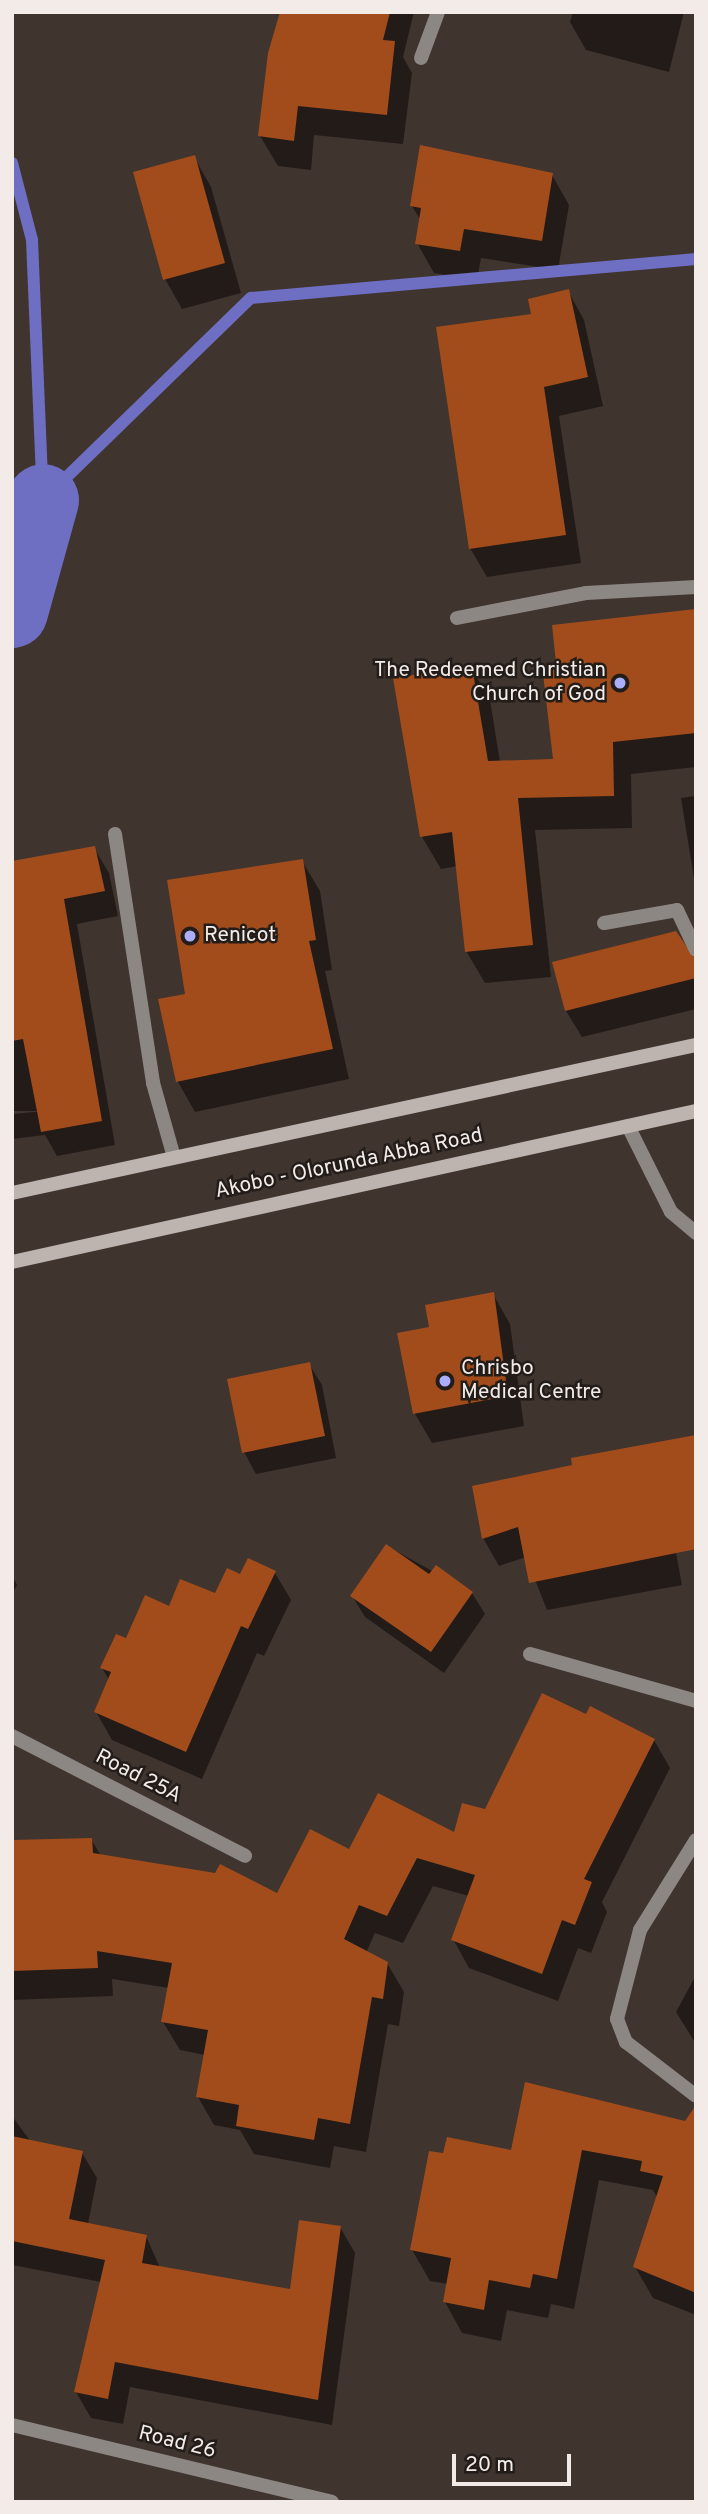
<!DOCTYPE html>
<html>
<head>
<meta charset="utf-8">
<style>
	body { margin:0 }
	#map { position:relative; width:708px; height:2514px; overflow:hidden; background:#40342e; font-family:Overpass,sans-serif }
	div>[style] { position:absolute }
	.shadow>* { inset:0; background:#0007 }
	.stream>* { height:12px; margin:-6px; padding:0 6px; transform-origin:6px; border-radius:6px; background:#6e6ec3 }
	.river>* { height:72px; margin:-36px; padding:0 36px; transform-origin:36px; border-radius:36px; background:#6e6ec3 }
	.building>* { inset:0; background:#a24c1c }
	.service>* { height:14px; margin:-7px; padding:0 7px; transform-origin:7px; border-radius:7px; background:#8d8784 }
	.minor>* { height:14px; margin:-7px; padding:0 7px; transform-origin:7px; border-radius:7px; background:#8d8784 }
	.secondary>* { height:14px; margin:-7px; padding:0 7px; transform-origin:7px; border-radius:7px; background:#beb4af }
	.dots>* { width:19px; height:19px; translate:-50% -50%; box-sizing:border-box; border:4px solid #231d1a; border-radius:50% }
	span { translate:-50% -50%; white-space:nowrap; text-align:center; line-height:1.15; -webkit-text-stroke:5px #231d1a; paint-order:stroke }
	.poi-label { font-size:21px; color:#f3ebe8 }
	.right { translate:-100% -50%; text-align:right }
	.left { translate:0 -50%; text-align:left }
	.street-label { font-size:21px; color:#f3ebe8 }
	.frame { position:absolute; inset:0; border:14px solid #f3ebe8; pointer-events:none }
	.scale { position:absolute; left:452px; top:2454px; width:119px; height:32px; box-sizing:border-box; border:4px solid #f3ebe8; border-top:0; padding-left:9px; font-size:21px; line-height:24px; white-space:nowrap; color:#f3ebe8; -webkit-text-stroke:5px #231d1a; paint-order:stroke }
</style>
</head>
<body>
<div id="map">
	<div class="shadow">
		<div style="clip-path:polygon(280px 12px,414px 12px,403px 57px,412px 73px,403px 144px,314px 135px,311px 170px,278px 166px,260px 136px)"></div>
		<div style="clip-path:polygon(573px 12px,684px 12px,669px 72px,586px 50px,570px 22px)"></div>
		<div style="clip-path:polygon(194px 157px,211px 187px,241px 293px,182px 309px,165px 279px)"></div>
		<div style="clip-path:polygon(552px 175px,569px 205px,558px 270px,481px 258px,477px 280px,434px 273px,417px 243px,421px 221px,412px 206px)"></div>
		<div style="clip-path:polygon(568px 291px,584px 320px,603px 406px,559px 416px,581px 563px,487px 577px,470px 548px,533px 315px)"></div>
		<div style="clip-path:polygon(696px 611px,696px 767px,631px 774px,632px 828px,535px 830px,551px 977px,485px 983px,466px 951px,458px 866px,441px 869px,422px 837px,471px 668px,490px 700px,500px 762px,555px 761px,558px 665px)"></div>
		<div style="clip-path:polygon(696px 796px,696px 891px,681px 798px)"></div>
		<div style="clip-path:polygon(94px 848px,109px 873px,118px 916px,77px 924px,115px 1145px,57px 1156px,45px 1135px,12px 1139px,12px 1114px,46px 1111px,12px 1111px,12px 863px)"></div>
		<div style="clip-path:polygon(302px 861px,320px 891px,332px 970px,325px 971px,349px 1079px,195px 1112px,178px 1082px,160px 1000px,187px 995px)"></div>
		<div style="clip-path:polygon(696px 958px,696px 1009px,582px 1037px,566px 1011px,554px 963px)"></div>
		<div style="clip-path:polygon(493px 1294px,510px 1324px,524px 1426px,432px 1443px,415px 1414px,431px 1328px)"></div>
		<div style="clip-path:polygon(309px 1364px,322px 1385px,336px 1458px,256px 1474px,244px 1452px)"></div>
		<div style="clip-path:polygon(474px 1488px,665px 1493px,682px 1585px,547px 1610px,526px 1557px,499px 1566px,483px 1538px)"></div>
		<div style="clip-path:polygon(387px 1546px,472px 1593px,485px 1614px,444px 1673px,365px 1617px,352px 1596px)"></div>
		<div style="clip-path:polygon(275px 1573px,291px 1600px,264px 1656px,257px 1653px,202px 1779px,112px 1740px,96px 1712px,109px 1680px,102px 1668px,127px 1641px,169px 1608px,216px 1596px,241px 1577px)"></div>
		<div style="clip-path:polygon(12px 1576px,17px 1585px,12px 1594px)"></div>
		<div style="clip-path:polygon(587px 1717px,654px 1740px,670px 1768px,602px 1902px,607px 1912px,591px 1953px,578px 1948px,558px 2001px,469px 1968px,453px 1939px,469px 1896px,433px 1886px,403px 1943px,375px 1933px,366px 1953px,387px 1963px,404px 1992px,399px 2026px,388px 2024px,366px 2152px,334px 2146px,330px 2168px,254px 2154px,240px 2130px,214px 2125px,198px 2097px,205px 2055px,180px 2050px,163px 2022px,169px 1988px,112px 1979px,113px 1996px,12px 2000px,12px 1842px,91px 1839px,101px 1856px,278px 1895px,350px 1851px,455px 1835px)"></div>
		<div style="clip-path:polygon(696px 1975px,696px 2044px,676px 2012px)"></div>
		<div style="clip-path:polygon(12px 2116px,31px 2142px,82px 2153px,97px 2178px,88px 2224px,146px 2236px,160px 2268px,292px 2291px,340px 2227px,355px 2253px,332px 2425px,130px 2387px,123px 2424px,91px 2418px,76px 2392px,101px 2282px,12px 2265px)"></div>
		<div style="clip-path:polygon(696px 2120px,696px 2315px,653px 2298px,635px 2267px,658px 2199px,653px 2190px,599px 2180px,574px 2309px,551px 2304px,548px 2318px,507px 2310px,501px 2341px,462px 2333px,445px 2302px,448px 2284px,430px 2281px,412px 2250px,445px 2155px,513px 2152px)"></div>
	</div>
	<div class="stream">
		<div style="left:12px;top:163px;width:80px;rotate:75.4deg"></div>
		<div style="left:32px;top:240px;width:260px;rotate:87.6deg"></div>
		<div style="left:43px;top:500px;width:290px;rotate:-44.2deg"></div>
		<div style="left:251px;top:298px;width:447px;rotate:-5deg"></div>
	</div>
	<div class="river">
		<div style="left:12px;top:612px;width:116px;rotate:-74.5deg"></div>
	</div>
	<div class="building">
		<div style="clip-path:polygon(280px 12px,390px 12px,383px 40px,395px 41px,387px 115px,298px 106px,294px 141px,258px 136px,268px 53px)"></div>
		<div style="clip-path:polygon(420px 145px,553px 173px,542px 241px,464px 229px,460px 251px,415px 244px,421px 208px,410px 206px)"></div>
		<div style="clip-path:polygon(195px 155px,225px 263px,163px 280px,133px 172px)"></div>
		<div style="clip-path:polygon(569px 289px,588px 377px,544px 387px,566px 535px,469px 549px,436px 327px,531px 314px,528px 299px)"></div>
		<div style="clip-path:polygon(696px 609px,696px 733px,613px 742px,614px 796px,518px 798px,533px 945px,465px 952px,452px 832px,420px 837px,393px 678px,472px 666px,488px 761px,553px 759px,542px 665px,556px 663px,552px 625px)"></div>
		<div style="clip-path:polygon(95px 846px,105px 891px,64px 899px,102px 1121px,41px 1132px,23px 1039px,12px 1041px,12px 861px)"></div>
		<div style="clip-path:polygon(303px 859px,316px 940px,309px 941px,333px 1049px,176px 1082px,158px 999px,185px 994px,167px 880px)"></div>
		<div style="clip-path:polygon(676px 931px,696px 960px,696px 978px,565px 1011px,552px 962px)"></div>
		<div style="clip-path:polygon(494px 1292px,508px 1396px,413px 1414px,397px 1333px,429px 1327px,425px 1305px)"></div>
		<div style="clip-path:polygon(310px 1362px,325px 1436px,242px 1453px,227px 1379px)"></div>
		<div style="clip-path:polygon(696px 1435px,696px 1549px,529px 1583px,518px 1527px,482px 1539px,472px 1486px,572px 1465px,571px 1458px)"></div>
		<div style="clip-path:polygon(386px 1544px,429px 1574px,436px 1565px,473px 1592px,431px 1652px,350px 1596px)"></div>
		<div style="clip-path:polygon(248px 1558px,276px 1571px,248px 1629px,241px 1626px,186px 1752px,94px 1712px,111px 1672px,100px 1668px,116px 1634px,126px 1638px,145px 1595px,169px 1606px,180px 1579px,215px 1593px,227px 1568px,240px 1574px)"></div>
		<div style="clip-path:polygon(542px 1693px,586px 1714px,590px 1706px,655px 1739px,584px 1879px,592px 1882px,575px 1925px,562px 1920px,542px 1974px,451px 1940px,475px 1875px,417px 1858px,387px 1916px,359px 1905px,344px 1939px,388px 1962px,383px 1999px,372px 1997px,350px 2124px,318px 2118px,314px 2140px,236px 2126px,239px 2105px,196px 2097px,208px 2030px,161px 2022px,172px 1963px,97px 1951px,98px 1968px,12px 1971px,12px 1840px,92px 1838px,93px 1853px,215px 1873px,220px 1864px,277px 1893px,310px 1829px,349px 1849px,378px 1793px,454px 1832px,462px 1803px,485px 1809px)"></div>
		<div style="clip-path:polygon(525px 2082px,685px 2121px,696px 2105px,696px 2293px,633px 2267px,663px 2176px,640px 2171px,642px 2161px,582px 2150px,557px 2279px,533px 2274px,530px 2288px,489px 2280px,484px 2310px,443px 2302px,451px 2258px,410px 2250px,429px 2151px,443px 2153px,447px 2137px,511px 2150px)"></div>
		<div style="clip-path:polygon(12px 2136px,83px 2151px,69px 2219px,147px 2235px,142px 2263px,290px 2289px,299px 2220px,341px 2226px,318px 2400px,115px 2362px,108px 2399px,74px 2392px,105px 2260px,12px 2241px)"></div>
	</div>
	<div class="service">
		<div style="left:457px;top:618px;width:131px;rotate:-11deg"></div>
		<div style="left:586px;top:593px;width:110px;rotate:-3.1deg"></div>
		<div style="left:115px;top:834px;width:252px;rotate:81.3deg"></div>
		<div style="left:153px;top:1083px;width:77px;rotate:74.2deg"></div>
		<div style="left:604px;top:923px;width:74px;rotate:-10.1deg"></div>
		<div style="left:677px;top:910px;width:44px;rotate:64.6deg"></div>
		<div style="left:628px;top:1126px;width:96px;rotate:63.4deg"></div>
		<div style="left:671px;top:1212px;width:33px;rotate:40deg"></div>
	</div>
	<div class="minor">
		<div style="left:421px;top:58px;width:49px;rotate:-69.7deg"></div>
		<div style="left:530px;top:1654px;width:173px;rotate:15.8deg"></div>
		<div style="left:12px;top:1736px;width:262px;rotate:27.2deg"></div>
		<div style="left:696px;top:1840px;width:106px;rotate:121.9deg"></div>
		<div style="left:640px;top:1930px;width:92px;rotate:104.5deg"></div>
		<div style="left:617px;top:2019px;width:25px;rotate:69deg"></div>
		<div style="left:626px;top:2042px;width:88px;rotate:37.6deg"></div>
		<div style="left:12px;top:2425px;width:329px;rotate:13.5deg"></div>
	</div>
	<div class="secondary">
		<div style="left:12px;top:1193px;width:700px;rotate:-12.21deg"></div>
		<div style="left:12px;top:1262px;width:700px;rotate:-12.45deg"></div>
	</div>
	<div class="dots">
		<div style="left:620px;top:683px;background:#abaffb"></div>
		<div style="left:190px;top:936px;background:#abaffb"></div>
		<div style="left:445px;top:1381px;background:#abaffb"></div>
	</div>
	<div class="poi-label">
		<span class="right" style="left:606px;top:683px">The Redeemed Christian<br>Church of God</span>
		<span class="left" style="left:204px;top:936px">Renicot</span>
		<span class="left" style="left:461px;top:1381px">Chrisbo<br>Medical Centre</span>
	</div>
	<div class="street-label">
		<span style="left:349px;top:1164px;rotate:-12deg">Akobo - Olorunda Abba Road</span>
		<span style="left:138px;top:1777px;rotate:27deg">Road 25A</span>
		<span style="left:177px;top:2443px;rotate:14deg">Road 26</span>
	</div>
	<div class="frame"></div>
	<div class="scale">20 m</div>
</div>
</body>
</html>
